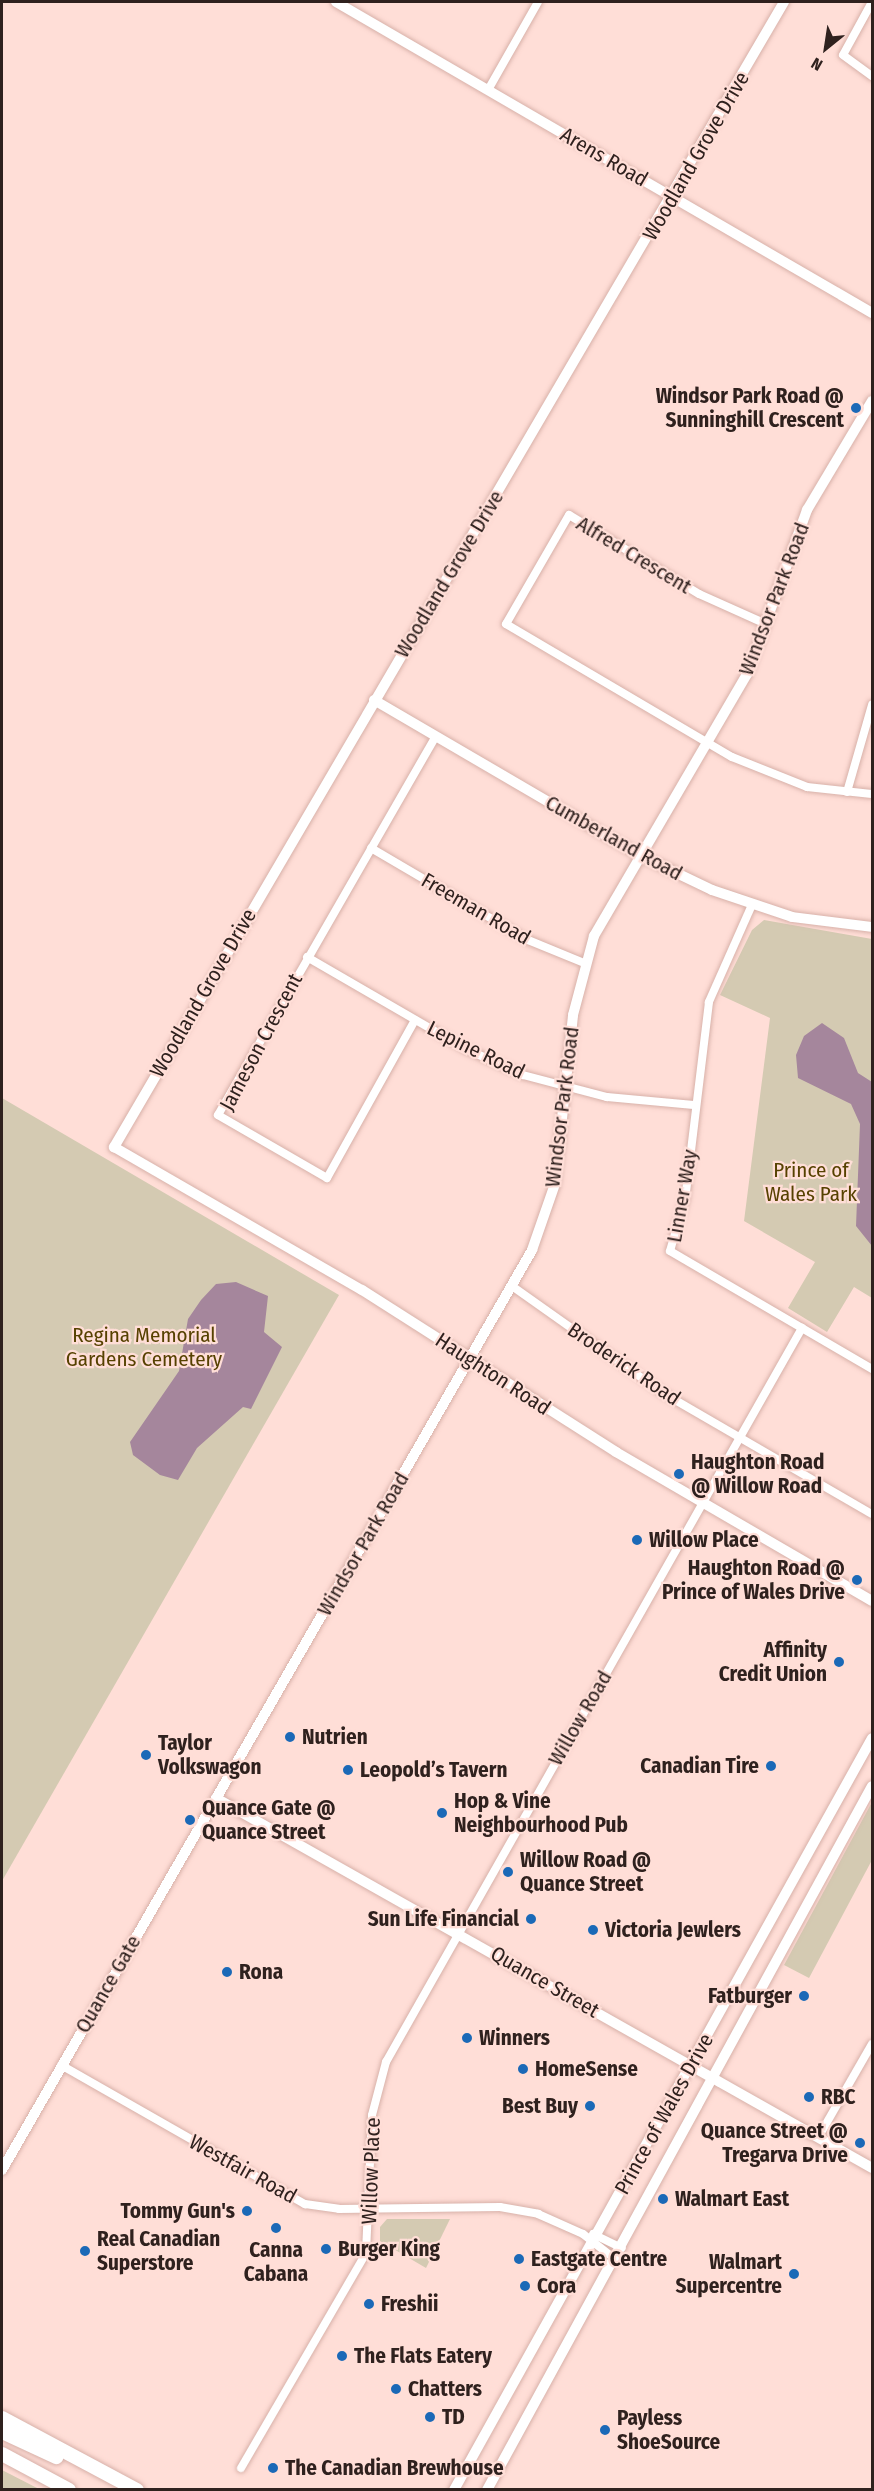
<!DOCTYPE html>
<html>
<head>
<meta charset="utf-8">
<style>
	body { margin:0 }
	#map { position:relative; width:874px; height:2491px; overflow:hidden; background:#ffded7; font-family:"Fira Sans Condensed",sans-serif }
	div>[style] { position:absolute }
	.green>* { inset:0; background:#d4cab2 }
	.water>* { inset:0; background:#a5869c }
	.roads { filter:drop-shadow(0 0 2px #d8b1a9) drop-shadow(0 0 2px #d8b1a9) }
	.street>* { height:8px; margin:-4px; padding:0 4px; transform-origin:4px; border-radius:4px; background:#fff }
	.secondary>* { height:10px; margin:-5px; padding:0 5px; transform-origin:5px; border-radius:5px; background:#fff }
	.highway>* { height:14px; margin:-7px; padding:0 7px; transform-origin:7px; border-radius:7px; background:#fff }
	.dots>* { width:16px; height:16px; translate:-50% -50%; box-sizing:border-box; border:3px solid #ffded7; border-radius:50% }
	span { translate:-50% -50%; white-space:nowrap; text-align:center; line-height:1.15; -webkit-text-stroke:4.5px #ffded7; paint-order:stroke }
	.street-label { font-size:21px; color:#2f211e }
	.poi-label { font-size:21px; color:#2f211e; font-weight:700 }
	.right { translate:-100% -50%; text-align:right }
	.left { translate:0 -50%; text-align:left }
	.park-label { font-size:21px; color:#564100 }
	.frame { position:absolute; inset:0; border:3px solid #2f211e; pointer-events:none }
	.north { position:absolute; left:796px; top:18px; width:60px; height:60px; -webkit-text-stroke:4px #ffded7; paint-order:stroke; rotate:210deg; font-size:16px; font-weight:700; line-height:24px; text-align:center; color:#2f211e }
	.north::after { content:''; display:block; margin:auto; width:21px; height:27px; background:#2f211e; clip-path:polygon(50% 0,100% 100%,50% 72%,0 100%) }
</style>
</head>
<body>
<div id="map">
	<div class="green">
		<div style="clip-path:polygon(764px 920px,872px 939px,872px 1298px,854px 1287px,827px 1332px,788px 1308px,815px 1262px,744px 1221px,770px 1018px,720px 995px,752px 930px)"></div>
		<div style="clip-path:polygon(2px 1098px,339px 1295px,2px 1881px)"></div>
		<div style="clip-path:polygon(872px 1802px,872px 1860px,809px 1978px,784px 1965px)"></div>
		<div style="clip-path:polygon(387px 2219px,450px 2219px,426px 2268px,380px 2241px,380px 2227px)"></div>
		<div style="clip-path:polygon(2px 2470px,39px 2489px,2px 2489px)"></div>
	</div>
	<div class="water">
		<div style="clip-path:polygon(822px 1023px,844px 1038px,858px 1073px,872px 1082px,872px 1246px,856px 1226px,860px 1124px,851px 1104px,798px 1078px,796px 1055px,804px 1036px)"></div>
		<div style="clip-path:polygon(236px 1282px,268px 1296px,264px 1332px,282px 1347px,251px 1409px,243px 1407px,197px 1448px,178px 1480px,160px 1475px,133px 1455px,130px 1442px,179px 1371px,188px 1319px,201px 1300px,216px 1284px)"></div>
	</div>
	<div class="roads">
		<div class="street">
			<div style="left:872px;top:2px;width:60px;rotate:118.7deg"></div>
			<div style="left:843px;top:55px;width:36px;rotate:36deg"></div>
			<div style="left:488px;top:90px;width:101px;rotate:-60.4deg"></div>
			<div style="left:766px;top:624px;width:73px;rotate:-155.9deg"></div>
			<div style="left:699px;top:594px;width:152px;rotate:-148.7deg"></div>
			<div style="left:569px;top:515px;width:126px;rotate:120deg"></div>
			<div style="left:506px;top:624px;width:262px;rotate:30.5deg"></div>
			<div style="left:732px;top:757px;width:81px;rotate:21.8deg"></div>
			<div style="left:807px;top:787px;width:65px;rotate:6.1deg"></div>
			<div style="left:847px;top:792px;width:91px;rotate:-74deg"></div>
			<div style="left:371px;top:848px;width:182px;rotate:30.4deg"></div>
			<div style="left:528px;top:940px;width:61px;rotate:22.3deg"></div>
			<div style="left:751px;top:907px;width:104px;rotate:113.9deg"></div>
			<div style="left:709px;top:1002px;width:198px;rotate:96.9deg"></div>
			<div style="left:685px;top:1199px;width:54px;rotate:106.1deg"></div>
			<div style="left:670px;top:1251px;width:234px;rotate:30.3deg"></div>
			<div style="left:307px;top:957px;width:181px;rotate:30.1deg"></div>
			<div style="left:464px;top:1048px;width:65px;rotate:24.6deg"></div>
			<div style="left:523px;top:1075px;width:87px;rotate:14.7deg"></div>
			<div style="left:607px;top:1097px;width:87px;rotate:5.3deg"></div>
			<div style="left:415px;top:1020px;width:181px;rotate:119.1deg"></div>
			<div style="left:327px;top:1178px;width:126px;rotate:-150deg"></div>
			<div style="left:218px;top:1115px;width:437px;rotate:-60.1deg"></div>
			<div style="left:512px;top:1286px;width:185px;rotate:35.3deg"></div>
			<div style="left:663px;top:1393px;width:241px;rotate:30.1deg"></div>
			<div style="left:61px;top:2065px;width:281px;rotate:29.7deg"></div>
			<div style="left:305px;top:2204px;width:34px;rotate:8deg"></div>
			<div style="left:339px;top:2209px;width:161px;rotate:-0.7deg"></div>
			<div style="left:500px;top:2207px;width:39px;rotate:10deg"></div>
			<div style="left:538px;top:2214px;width:49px;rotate:24deg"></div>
			<div style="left:583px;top:2234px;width:42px;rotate:38.2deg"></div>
			<div style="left:819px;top:2136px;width:106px;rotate:-60.1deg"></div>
			<div style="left:593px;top:2234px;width:32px;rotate:26deg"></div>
			<div style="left:241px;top:2468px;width:249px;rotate:-59.8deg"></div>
			<div style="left:366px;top:2253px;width:138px;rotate:-87.5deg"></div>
			<div style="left:372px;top:2115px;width:55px;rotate:-75.2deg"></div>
			<div style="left:386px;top:2062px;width:844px;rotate:-60.46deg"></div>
		</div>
		<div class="secondary">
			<div style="left:336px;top:2px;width:620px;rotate:30.12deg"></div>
			<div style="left:784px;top:2px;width:1327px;rotate:120.33deg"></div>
			<div style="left:114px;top:1147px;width:286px;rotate:30deg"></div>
			<div style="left:362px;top:1290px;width:301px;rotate:32.5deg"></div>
			<div style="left:616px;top:1452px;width:296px;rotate:30.2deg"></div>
			<div style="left:374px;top:700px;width:307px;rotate:30.3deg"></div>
			<div style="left:639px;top:855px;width:81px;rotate:25.6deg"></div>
			<div style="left:712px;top:890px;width:84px;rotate:18.6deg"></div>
			<div style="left:792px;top:917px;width:81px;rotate:7.1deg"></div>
			<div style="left:216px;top:1798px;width:753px;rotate:29.42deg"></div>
			<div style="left:2px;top:2170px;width:1062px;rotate:-60.05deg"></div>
			<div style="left:532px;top:1250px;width:70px;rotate:-70.8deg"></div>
			<div style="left:555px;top:1184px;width:170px;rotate:-83.9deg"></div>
			<div style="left:573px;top:1015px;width:82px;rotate:-75.1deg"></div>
			<div style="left:594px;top:936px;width:303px;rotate:-59.7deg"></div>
			<div style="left:747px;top:674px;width:175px;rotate:-69.9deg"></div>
			<div style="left:807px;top:510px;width:127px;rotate:-59.2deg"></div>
			<div style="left:454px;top:2490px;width:860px;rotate:-60.93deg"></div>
			<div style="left:487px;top:2490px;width:802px;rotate:-61.33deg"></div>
		</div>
		<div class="highway">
			<div style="left:2px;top:2418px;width:153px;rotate:28.1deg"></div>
			<div style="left:2px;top:2432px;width:60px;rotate:24.8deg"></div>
			<div style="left:2px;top:2454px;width:76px;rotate:28.2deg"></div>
		</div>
	</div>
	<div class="dots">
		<div style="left:856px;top:408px;background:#1b69b7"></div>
		<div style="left:679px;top:1474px;background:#1b69b7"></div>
		<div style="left:637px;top:1540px;background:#1b69b7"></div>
		<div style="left:857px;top:1580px;background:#1b69b7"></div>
		<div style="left:839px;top:1662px;background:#1b69b7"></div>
		<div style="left:290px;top:1737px;background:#1b69b7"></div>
		<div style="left:146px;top:1755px;background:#1b69b7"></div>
		<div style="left:771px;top:1766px;background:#1b69b7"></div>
		<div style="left:348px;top:1770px;background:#1b69b7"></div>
		<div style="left:442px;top:1813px;background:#1b69b7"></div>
		<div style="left:190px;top:1820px;background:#1b69b7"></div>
		<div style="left:508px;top:1872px;background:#1b69b7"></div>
		<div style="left:531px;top:1919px;background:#1b69b7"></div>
		<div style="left:593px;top:1930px;background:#1b69b7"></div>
		<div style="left:227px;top:1972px;background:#1b69b7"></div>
		<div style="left:804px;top:1996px;background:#1b69b7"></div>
		<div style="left:467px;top:2038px;background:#1b69b7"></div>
		<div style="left:523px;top:2069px;background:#1b69b7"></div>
		<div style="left:809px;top:2097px;background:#1b69b7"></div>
		<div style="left:590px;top:2106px;background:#1b69b7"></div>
		<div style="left:860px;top:2143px;background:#1b69b7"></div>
		<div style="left:663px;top:2199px;background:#1b69b7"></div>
		<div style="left:247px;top:2211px;background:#1b69b7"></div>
		<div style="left:276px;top:2228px;background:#1b69b7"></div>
		<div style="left:326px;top:2249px;background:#1b69b7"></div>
		<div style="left:85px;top:2251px;background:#1b69b7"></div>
		<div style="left:519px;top:2259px;background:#1b69b7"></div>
		<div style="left:794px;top:2274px;background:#1b69b7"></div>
		<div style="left:525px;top:2286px;background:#1b69b7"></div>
		<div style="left:369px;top:2304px;background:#1b69b7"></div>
		<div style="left:342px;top:2356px;background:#1b69b7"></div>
		<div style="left:396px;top:2389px;background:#1b69b7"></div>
		<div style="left:430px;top:2417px;background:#1b69b7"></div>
		<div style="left:605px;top:2430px;background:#1b69b7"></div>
		<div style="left:273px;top:2468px;background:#1b69b7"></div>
	</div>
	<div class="street-label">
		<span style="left:696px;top:156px;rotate:-60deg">Woodland Grove Drive</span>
		<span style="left:604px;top:157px;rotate:30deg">Arens Road</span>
		<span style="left:634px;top:555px;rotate:31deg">Alfred Crescent</span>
		<span style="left:449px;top:574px;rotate:-59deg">Woodland Grove Drive</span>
		<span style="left:774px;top:599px;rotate:-69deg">Windsor Park Road</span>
		<span style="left:614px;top:838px;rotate:29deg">Cumberland Road</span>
		<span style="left:476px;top:909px;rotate:30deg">Freeman Road</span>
		<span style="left:203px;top:993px;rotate:-60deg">Woodland Grove Drive</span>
		<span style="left:261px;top:1042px;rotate:-62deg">Jameson Crescent</span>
		<span style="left:476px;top:1050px;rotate:26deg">Lepine Road</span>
		<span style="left:562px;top:1107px;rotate:-83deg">Windsor Park Road</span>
		<span style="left:682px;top:1196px;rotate:-80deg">Linner Way</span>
		<span style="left:624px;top:1364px;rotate:34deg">Broderick Road</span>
		<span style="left:493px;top:1374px;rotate:33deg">Haughton Road</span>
		<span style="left:363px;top:1544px;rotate:-60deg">Windsor Park Road</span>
		<span style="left:580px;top:1718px;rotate:-60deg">Willow Road</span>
		<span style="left:545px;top:1982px;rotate:30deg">Quance Street</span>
		<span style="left:108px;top:1984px;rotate:-60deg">Quance Gate</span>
		<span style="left:664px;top:2114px;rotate:-61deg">Prince of Wales Drive</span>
		<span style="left:243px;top:2169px;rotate:29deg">Westfair Road</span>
		<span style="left:371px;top:2171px;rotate:-88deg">Willow Place</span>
	</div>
	<div class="poi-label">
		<span class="right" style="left:844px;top:408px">Windsor Park Road @<br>Sunninghill Crescent</span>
		<span class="left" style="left:691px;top:1474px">Haughton Road<br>@ Willow Road</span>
		<span class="left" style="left:649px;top:1540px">Willow Place</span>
		<span class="right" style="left:845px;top:1580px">Haughton Road @<br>Prince of Wales Drive</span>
		<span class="right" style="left:827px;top:1662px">Affinity<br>Credit Union</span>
		<span class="left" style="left:302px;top:1737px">Nutrien</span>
		<span class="left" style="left:158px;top:1755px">Taylor<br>Volkswagon</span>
		<span class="right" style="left:759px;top:1766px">Canadian Tire</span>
		<span class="left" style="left:360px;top:1770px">Leopold’s Tavern</span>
		<span class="left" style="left:454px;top:1813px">Hop &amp; Vine<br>Neighbourhood Pub</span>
		<span class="left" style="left:202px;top:1820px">Quance Gate @<br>Quance Street</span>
		<span class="left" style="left:520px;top:1872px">Willow Road @<br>Quance Street</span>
		<span class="right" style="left:519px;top:1919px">Sun Life Financial</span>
		<span class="left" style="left:605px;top:1930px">Victoria Jewlers</span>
		<span class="left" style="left:239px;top:1972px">Rona</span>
		<span class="right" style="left:792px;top:1996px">Fatburger</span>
		<span class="left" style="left:479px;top:2038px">Winners</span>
		<span class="left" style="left:535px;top:2069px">HomeSense</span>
		<span class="left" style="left:821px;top:2097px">RBC</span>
		<span class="right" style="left:578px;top:2106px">Best Buy</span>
		<span class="right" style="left:848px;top:2143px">Quance Street @<br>Tregarva Drive</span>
		<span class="left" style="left:675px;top:2199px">Walmart East</span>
		<span class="right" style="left:235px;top:2211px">Tommy Gun's</span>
		<span class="left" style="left:97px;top:2251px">Real Canadian<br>Superstore</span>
		<span class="left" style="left:338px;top:2249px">Burger King</span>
		<span style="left:276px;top:2262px">Canna<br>Cabana</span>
		<span class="left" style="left:531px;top:2259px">Eastgate Centre</span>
		<span class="right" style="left:782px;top:2274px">Walmart<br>Supercentre</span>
		<span class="left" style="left:537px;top:2286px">Cora</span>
		<span class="left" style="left:381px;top:2304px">Freshii</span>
		<span class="left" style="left:354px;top:2356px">The Flats Eatery</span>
		<span class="left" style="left:408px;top:2389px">Chatters</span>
		<span class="left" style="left:442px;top:2417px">TD</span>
		<span class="left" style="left:617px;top:2430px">Payless<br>ShoeSource</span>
		<span class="left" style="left:285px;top:2468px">The Canadian Brewhouse</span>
	</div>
	<div class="park-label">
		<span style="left:811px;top:1182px">Prince of<br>Wales Park</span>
		<span style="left:144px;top:1347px">Regina Memorial<br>Gardens Cemetery</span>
	</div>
	<div class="frame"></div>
	<div class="north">N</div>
</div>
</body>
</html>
